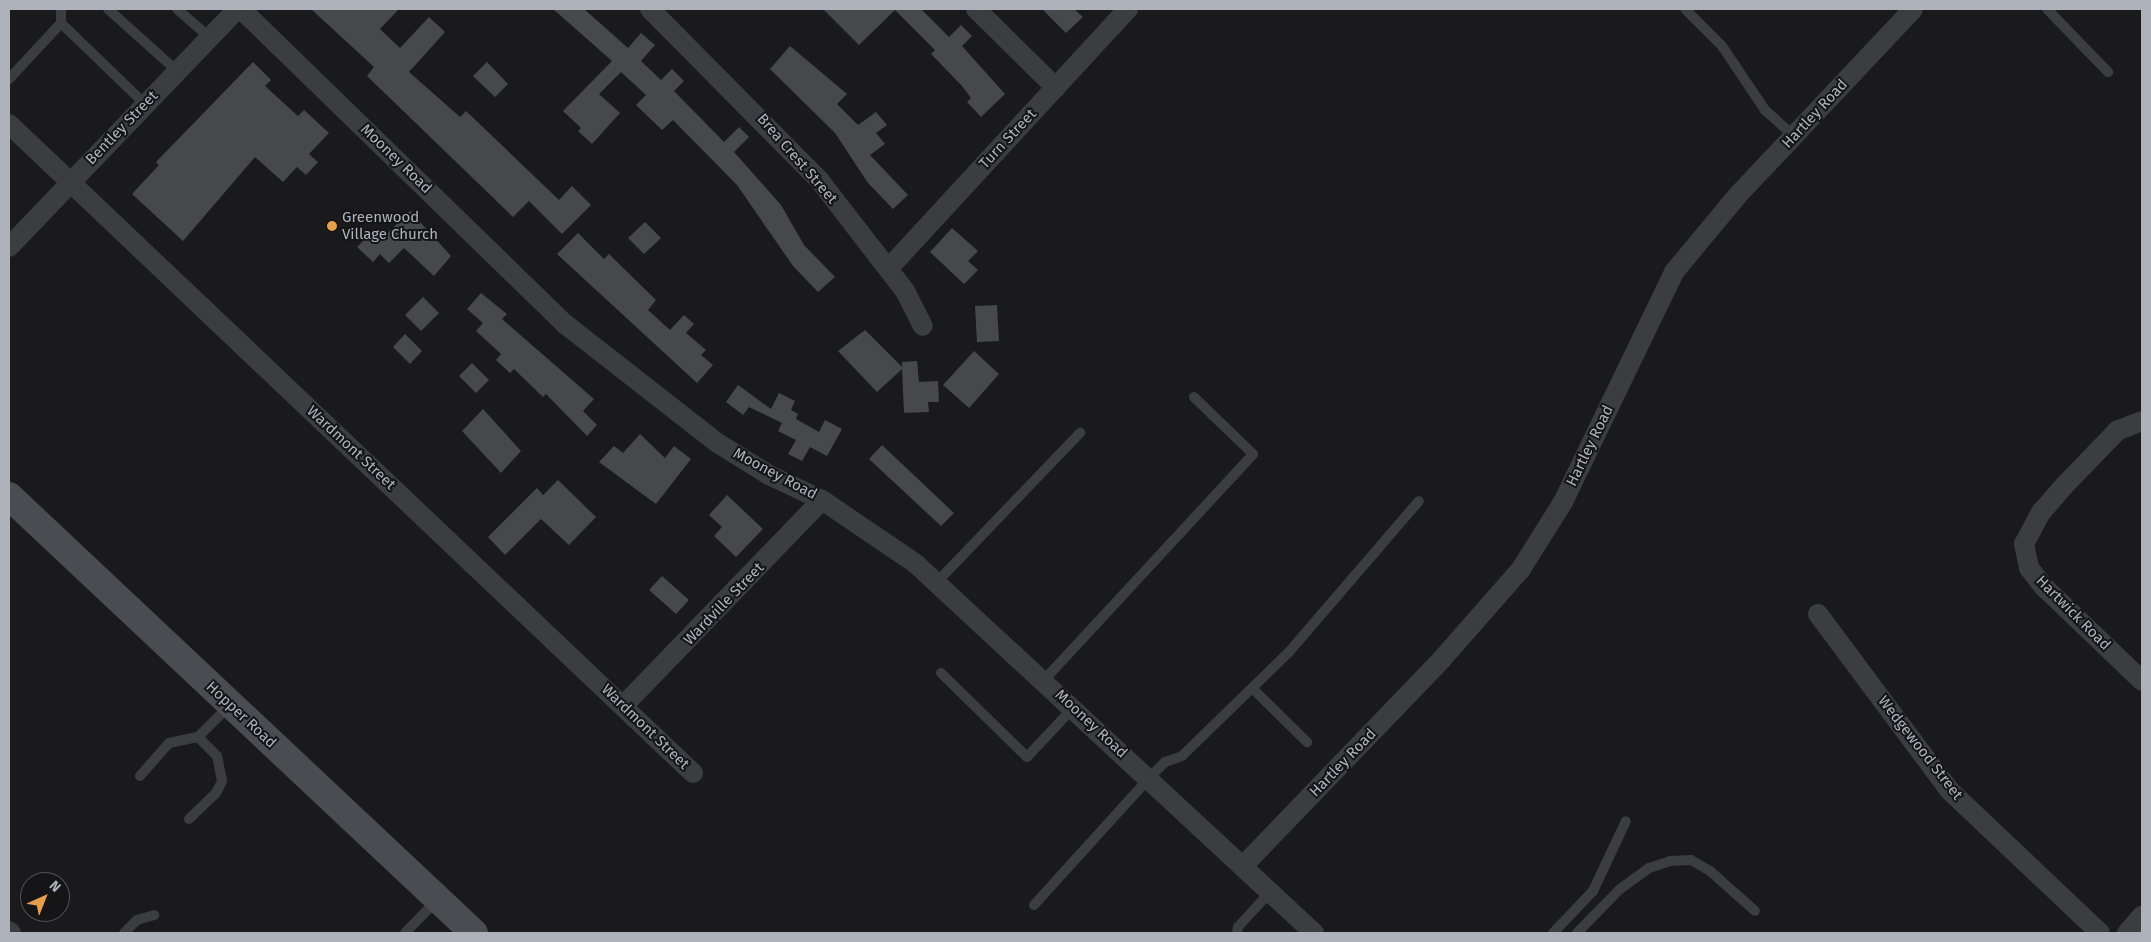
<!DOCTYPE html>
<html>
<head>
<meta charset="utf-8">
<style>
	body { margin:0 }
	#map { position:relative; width:2151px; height:942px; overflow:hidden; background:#1a1a1c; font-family:"Fira Sans",sans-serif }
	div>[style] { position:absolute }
	.building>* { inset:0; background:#47484c }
	.service>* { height:10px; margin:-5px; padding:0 5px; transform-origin:5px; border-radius:5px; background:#3b3d41 }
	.minor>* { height:20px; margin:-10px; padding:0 10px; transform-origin:10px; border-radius:10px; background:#3b3d41 }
	.secondary>* { height:28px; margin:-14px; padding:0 14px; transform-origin:14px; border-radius:14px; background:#494c51 }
	.dots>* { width:14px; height:14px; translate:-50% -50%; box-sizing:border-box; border:2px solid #151517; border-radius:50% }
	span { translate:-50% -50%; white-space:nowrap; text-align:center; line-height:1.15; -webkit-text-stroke:4px #151517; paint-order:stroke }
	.street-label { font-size:15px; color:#aeb3bb }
	.poi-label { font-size:15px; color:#aeb3bb }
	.left { translate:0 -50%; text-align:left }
	.frame { position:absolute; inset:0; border:10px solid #aeb3bb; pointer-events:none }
	.north { position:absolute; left:20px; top:872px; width:50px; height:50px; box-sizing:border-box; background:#151517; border:1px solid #525459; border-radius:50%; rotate:44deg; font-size:14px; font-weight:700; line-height:20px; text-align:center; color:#aeb3bb }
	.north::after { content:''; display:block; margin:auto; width:18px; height:22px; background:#e59e49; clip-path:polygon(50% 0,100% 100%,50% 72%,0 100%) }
</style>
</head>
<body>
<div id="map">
	<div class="building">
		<div style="clip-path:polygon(311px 9px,399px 9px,380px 29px,400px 48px,429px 17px,445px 32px,409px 72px,460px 117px,466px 111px,559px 200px,572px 186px,591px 205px,562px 234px,529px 201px,513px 217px,367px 76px,374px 67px)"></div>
		<div style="clip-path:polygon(553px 9px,584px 9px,628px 48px,641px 33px,655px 45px,641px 61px,661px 80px,672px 69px,684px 81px,674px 91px,724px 142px,739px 127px,749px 137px,734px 152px,781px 205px,804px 245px,835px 277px,818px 292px,793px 266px,737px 185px,673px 120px,662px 130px,636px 105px,646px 95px,621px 72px,599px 94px,620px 113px,592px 144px,578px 131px,581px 128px,563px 111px,612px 61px)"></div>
		<div style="clip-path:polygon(823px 9px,921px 9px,949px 37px,961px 25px,972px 36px,962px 46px,1005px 94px,981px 117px,967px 102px,971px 98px,962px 86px,931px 54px,935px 50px,895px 10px,859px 45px)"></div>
		<div style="clip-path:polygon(1042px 9px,1074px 9px,1083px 17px,1066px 33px)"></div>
		<div style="clip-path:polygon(790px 46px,847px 94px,837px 104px,858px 125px,876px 112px,887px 125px,876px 133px,885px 144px,870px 155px,908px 195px,893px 209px,868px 183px,835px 133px,770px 69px)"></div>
		<div style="clip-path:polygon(253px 62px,271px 80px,265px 86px,298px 116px,304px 110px,329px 133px,309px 154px,318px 162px,306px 175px,297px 167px,283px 182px,255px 157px,183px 241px,132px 194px,159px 165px,156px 162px)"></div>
		<div style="clip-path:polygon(487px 62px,508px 84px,495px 97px,473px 76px)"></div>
		<div style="clip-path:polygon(410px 211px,451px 256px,434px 276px,404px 248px,389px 263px,380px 254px,373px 262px,357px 247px,370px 234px,378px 243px)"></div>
		<div style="clip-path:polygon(645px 222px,661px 238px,644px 254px,628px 238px)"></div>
		<div style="clip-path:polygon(952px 228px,978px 251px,968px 261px,978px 270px,964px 284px,930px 252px)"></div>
		<div style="clip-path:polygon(578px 233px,604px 259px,609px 254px,656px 300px,648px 310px,670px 330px,684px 315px,694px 324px,686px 333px,706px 350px,701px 355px,713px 365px,697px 383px,557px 254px)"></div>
		<div style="clip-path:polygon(481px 293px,507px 314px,502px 319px,594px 399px,583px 411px,597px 425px,587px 436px,546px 394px,543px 397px,514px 369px,510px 373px,496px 360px,501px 354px,476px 331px,483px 323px,467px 309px)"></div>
		<div style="clip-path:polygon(423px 297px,439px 313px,421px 331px,405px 315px)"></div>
		<div style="clip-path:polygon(997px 305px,999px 341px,977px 342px,975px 306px)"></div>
		<div style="clip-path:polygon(865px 330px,902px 367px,902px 362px,917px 361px,919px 382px,938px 381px,939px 402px,928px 402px,929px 412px,904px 413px,902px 369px,877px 392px,838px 351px)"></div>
		<div style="clip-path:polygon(405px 334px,422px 351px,410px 364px,393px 347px)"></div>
		<div style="clip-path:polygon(974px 351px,999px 374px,969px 408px,943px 385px)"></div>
		<div style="clip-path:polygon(472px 363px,489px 380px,476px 393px,459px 376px)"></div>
		<div style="clip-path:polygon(738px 385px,771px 409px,779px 393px,795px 401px,791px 410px,798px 414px,796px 419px,819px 432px,825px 420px,842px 429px,827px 456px,810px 447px,802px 461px,788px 454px,796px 440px,778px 431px,782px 423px,749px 407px,743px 415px,726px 402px)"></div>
		<div style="clip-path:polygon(483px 409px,521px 451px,501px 473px,462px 431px)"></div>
		<div style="clip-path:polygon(640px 434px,665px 458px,674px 446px,691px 459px,656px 504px,599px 462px,614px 446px,623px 453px)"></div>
		<div style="clip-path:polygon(882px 445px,954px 513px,941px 526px,869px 459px)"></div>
		<div style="clip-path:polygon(558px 480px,596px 517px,569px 545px,541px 519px,505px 555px,488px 537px,537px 488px,543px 495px)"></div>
		<div style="clip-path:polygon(727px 495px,763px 529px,736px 557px,714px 536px,722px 527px,709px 515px)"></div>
		<div style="clip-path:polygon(662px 576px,689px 600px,676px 614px,649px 590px)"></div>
	</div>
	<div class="service">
		<div style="left:61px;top:9px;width:14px;rotate:90deg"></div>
		<div style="left:61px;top:23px;width:117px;rotate:44deg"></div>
		<div style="left:108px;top:9px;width:93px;rotate:41.9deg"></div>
		<div style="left:177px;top:9px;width:43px;rotate:41.2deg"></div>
		<div style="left:1685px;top:9px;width:52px;rotate:45deg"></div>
		<div style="left:1722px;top:46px;width:77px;rotate:56.1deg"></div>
		<div style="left:1765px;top:110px;width:39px;rotate:42deg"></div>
		<div style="left:2047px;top:9px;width:88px;rotate:45.9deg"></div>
		<div style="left:9px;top:79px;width:76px;rotate:-47.1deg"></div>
		<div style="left:937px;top:582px;width:207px;rotate:-46.2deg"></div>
		<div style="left:941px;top:673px;width:120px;rotate:44.3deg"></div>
		<div style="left:1027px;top:757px;width:69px;rotate:-46.8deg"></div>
		<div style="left:1045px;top:679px;width:306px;rotate:-47.2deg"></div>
		<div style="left:1253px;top:454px;width:82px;rotate:-136deg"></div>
		<div style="left:1253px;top:689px;width:76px;rotate:44.5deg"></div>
		<div style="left:140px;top:776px;width:44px;rotate:-48.7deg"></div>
		<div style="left:169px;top:743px;width:30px;rotate:-12deg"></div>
		<div style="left:189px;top:819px;width:37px;rotate:-44deg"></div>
		<div style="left:216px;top:793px;width:13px;rotate:-63deg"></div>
		<div style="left:222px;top:781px;width:25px;rotate:-101deg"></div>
		<div style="left:217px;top:756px;width:27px;rotate:-135deg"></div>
		<div style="left:198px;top:737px;width:45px;rotate:-45deg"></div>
		<div style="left:1034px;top:905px;width:171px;rotate:-47.8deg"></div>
		<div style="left:1149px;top:778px;width:23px;rotate:-45deg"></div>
		<div style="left:1165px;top:762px;width:18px;rotate:-19deg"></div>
		<div style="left:1182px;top:756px;width:149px;rotate:-44.2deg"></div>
		<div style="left:1289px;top:652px;width:199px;rotate:-49.3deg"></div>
		<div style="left:124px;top:933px;width:18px;rotate:-45deg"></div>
		<div style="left:137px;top:920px;width:18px;rotate:-16deg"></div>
		<div style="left:405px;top:933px;width:46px;rotate:-45.9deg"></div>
		<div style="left:1237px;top:933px;width:6px;rotate:-81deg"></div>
		<div style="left:1238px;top:927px;width:47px;rotate:-47.6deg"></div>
		<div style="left:1553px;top:933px;width:58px;rotate:-46.4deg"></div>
		<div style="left:1593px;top:891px;width:77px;rotate:-64.8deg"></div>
		<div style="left:1577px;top:933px;width:62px;rotate:-45.7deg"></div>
		<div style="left:1620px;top:889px;width:36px;rotate:-36deg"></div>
		<div style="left:1649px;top:868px;width:22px;rotate:-18deg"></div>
		<div style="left:1670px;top:861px;width:21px;rotate:-3deg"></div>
		<div style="left:1691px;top:860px;width:22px;rotate:30deg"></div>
		<div style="left:1710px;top:871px;width:60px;rotate:41.6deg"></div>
	</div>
	<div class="minor">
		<div style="left:241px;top:9px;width:452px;rotate:44.2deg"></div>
		<div style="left:565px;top:324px;width:192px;rotate:38deg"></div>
		<div style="left:716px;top:442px;width:62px;rotate:31.9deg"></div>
		<div style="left:769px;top:475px;width:59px;rotate:25.3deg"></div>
		<div style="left:822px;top:500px;width:114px;rotate:34.2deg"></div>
		<div style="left:916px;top:564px;width:543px;rotate:42.83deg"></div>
		<div style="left:650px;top:9px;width:242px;rotate:45.3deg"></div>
		<div style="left:820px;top:181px;width:139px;rotate:52.3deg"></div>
		<div style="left:905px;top:291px;width:39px;rotate:63deg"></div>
		<div style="left:976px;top:9px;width:112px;rotate:44.6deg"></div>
		<div style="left:9px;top:124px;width:943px;rotate:43.5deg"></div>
		<div style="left:9px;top:247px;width:330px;rotate:-46.2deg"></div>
		<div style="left:888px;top:269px;width:354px;rotate:-47.3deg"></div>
		<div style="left:2142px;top:421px;width:26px;rotate:159deg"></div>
		<div style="left:2118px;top:430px;width:78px;rotate:134deg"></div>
		<div style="left:2064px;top:486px;width:35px;rotate:131deg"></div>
		<div style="left:2041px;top:512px;width:36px;rotate:118deg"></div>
		<div style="left:2024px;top:544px;width:25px;rotate:78deg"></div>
		<div style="left:2029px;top:568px;width:23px;rotate:52deg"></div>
		<div style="left:2043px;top:586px;width:137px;rotate:43.8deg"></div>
		<div style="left:1818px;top:614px;width:219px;rotate:53.3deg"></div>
		<div style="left:1949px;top:790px;width:208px;rotate:43.4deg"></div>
		<div style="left:623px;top:706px;width:286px;rotate:-46deg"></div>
		<div style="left:1243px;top:866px;width:287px;rotate:-46.1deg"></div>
		<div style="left:1442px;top:659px;width:120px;rotate:-48.7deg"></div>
		<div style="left:1521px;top:569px;width:79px;rotate:-57.9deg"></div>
		<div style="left:1563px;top:502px;width:255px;rotate:-64.2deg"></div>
		<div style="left:1674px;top:272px;width:100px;rotate:-50.3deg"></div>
		<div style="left:1738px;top:195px;width:255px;rotate:-46.7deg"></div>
		<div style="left:9px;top:931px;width:3px;rotate:45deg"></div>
		<div style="left:2127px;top:933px;width:23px;rotate:-49deg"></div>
	</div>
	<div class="secondary">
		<div style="left:9px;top:496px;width:638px;rotate:43.22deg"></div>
	</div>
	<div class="dots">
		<div style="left:332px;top:226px;background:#e59e49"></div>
	</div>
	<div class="street-label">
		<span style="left:1815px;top:114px;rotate:-47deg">Hartley Road</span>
		<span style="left:122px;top:128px;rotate:-46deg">Bentley Street</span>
		<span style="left:1008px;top:139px;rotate:-47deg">Turn Street</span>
		<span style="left:396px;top:159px;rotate:44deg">Mooney Road</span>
		<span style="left:797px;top:159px;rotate:49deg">Brea Crest Street</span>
		<span style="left:1590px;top:446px;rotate:-64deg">Hartley Road</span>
		<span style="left:351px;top:448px;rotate:43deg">Wardmont Street</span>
		<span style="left:775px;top:474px;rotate:28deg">Mooney Road</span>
		<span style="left:724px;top:604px;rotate:-46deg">Wardville Street</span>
		<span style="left:2073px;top:613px;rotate:45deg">Hartwick Road</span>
		<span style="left:241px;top:715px;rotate:43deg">Hopper Road</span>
		<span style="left:1091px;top:724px;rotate:43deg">Mooney Road</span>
		<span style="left:645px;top:727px;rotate:44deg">Wardmont Street</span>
		<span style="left:1920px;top:748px;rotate:52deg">Wedgewood Street</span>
		<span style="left:1343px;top:763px;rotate:-46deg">Hartley Road</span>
	</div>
	<div class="poi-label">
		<span class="left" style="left:342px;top:226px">Greenwood<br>Village Church</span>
	</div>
	<div class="frame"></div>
	<div class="north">N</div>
</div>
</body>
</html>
